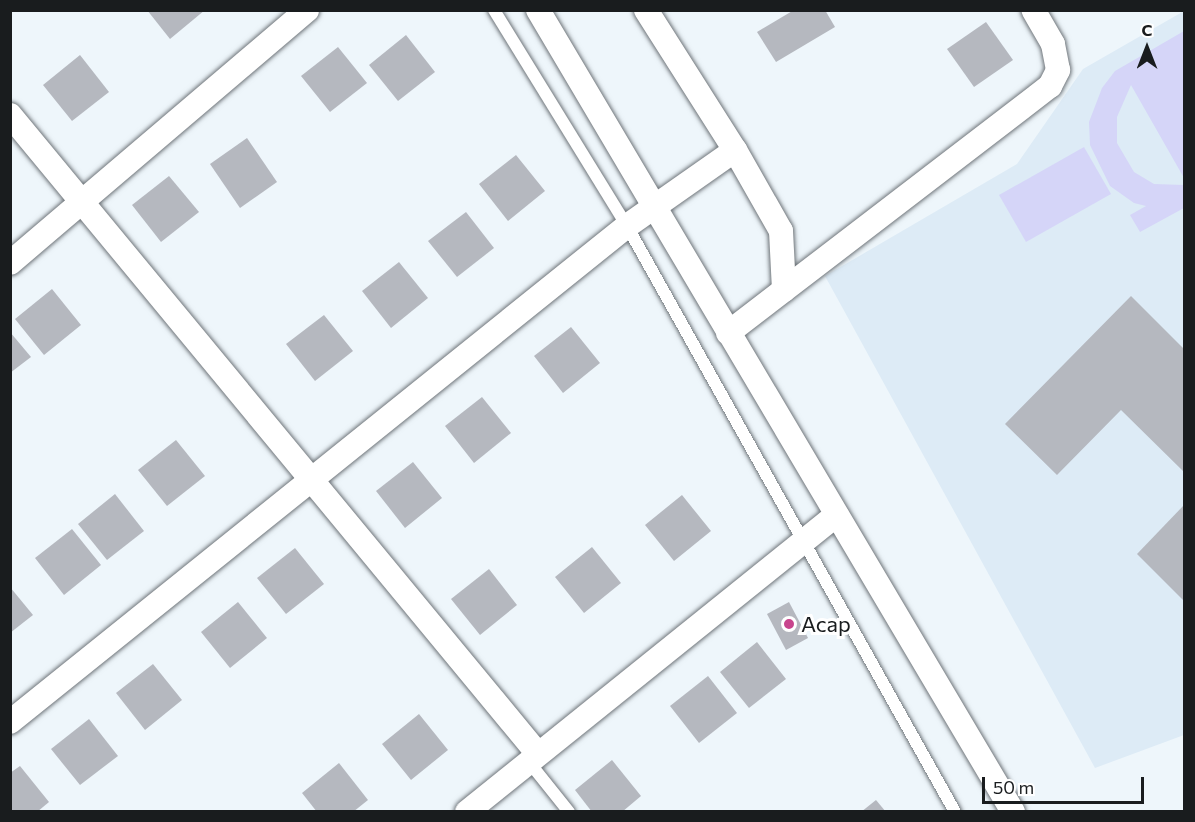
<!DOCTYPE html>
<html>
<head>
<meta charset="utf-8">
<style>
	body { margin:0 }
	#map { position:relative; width:1195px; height:822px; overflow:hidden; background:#eef6fb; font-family:Commissioner,sans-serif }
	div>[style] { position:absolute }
	.built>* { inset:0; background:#ddebf6 }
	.green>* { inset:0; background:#d5d5f8 }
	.building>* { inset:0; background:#b5b8bf }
	.roads { filter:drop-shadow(0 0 2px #6f757a) drop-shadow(0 0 2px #6f757a) }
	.service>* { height:12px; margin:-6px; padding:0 6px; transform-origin:6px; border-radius:6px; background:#fff }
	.minor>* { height:24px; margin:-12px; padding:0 12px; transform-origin:12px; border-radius:12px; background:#fff }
	.dots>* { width:16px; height:16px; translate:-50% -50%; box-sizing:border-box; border:3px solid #fff; border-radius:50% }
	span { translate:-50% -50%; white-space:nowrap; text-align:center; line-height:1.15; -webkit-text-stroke:6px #fff; paint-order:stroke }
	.poi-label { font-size:22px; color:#191c1e }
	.left { translate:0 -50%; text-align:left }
	.frame { position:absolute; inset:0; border:12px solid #191c1e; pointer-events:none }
	.north { position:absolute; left:1117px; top:18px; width:60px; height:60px; -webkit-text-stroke:4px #fff; paint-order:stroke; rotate:0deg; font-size:16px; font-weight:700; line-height:24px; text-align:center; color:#191c1e }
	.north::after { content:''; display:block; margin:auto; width:21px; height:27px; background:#191c1e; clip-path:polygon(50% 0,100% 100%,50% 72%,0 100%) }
	.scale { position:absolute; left:982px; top:777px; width:162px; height:27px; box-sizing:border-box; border:3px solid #191c1e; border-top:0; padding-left:8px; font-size:18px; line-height:21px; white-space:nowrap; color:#191c1e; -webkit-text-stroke:4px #fff; paint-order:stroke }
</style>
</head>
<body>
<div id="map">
	<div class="built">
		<div style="clip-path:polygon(1184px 11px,1184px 735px,1095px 768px,825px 276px,1017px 164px,1083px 69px)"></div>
	</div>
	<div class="green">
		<div style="clip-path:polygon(1184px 31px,1184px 178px,1131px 85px,1117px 117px,1117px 143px,1134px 172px,1154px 184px,1184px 185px,1184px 208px,1140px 232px,1130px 215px,1146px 206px,1134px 203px,1110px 186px,1090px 145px,1089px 122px,1102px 88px,1115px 71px)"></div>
		<div style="clip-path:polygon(1084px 147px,1111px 194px,1026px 242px,999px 195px)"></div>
	</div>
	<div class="building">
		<div style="clip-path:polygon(147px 10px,205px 10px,170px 39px)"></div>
		<div style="clip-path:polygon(794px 10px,825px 10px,835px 27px,776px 62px,757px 32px)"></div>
		<div style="clip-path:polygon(986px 22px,1013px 60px,974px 87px,947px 49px)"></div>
		<div style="clip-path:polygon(406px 35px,435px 72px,398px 101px,369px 65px)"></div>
		<div style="clip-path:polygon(338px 47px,367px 83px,330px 112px,301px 76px)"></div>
		<div style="clip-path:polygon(80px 55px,109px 92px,72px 121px,43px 85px)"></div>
		<div style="clip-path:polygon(247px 138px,277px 182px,240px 208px,210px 164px)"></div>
		<div style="clip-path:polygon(516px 155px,545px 191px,508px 221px,479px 184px)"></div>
		<div style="clip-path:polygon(169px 176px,199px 212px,161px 242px,132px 205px)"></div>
		<div style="clip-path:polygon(466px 212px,494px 248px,457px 277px,428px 241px)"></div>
		<div style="clip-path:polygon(399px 262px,428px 298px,391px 328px,362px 291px)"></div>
		<div style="clip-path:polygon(52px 289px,81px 325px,44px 355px,15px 319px)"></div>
		<div style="clip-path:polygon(1131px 296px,1184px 349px,1184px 472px,1121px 410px,1057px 475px,1005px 424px)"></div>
		<div style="clip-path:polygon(324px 315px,353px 351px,315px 381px,286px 344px)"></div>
		<div style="clip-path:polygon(571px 327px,600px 363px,563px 393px,534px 356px)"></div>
		<div style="clip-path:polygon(10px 332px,31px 357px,10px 373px)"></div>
		<div style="clip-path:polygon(482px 397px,511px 433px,474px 463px,445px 426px)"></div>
		<div style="clip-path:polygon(176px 440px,205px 476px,167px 506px,138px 470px)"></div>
		<div style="clip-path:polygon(413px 462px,442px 498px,405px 528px,376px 491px)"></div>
		<div style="clip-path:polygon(115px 494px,144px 531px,107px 560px,78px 524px)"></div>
		<div style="clip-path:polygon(682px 495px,711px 531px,674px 561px,645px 525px)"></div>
		<div style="clip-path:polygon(1184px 505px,1184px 601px,1137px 554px)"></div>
		<div style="clip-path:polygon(72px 529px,101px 565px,64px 595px,35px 558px)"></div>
		<div style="clip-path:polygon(592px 547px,621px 583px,584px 613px,555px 577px)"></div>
		<div style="clip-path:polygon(295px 548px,324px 584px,286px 614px,257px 578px)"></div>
		<div style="clip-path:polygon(489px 569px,517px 605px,480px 635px,451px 599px)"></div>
		<div style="clip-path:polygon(10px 587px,33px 615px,10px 633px)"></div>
		<div style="clip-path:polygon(238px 602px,267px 638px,230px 668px,201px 632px)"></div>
		<div style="clip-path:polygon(789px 602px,808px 638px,786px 650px,767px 614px)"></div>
		<div style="clip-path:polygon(757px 642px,786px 679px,749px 708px,720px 672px)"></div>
		<div style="clip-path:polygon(153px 664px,182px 700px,145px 730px,116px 693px)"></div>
		<div style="clip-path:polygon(708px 676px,737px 713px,699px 743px,670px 706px)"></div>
		<div style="clip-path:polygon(419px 714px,448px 750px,411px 780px,382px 744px)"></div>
		<div style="clip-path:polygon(89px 719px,118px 756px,80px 785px,51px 749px)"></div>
		<div style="clip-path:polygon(612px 760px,641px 796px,622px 812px,592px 812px,575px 790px)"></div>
		<div style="clip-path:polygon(339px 763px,368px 800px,353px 812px,317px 812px,302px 793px)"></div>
		<div style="clip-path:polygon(20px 766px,49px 802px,37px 812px,10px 812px,10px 773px)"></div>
		<div style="clip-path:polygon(876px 800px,886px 812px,861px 812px)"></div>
	</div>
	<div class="roads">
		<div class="service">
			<div style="left:494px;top:10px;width:254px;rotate:58.4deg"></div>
			<div style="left:627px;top:226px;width:672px;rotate:60.76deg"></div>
			<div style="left:529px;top:762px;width:64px;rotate:51.3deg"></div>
		</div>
		<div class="minor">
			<div style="left:538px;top:10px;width:932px;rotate:59.36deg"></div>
			<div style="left:646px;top:10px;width:166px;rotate:57.6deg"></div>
			<div style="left:735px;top:150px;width:93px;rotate:60.4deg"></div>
			<div style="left:781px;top:231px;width:59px;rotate:87.1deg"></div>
			<div style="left:10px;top:115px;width:829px;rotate:50.43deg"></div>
			<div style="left:10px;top:263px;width:390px;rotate:-40.4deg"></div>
			<div style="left:728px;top:333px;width:406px;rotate:-37.5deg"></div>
			<div style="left:1050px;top:86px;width:18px;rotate:-63deg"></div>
			<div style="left:1058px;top:70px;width:26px;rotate:-101deg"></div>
			<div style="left:1053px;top:44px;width:39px;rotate:-120deg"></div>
			<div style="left:10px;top:722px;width:792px;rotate:-38.8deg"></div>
			<div style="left:627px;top:226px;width:132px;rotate:-35.1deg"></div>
			<div style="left:467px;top:812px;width:474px;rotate:-38.8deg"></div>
		</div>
	</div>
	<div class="dots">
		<div style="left:789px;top:624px;background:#c8458d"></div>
	</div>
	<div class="poi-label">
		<span class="left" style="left:801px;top:624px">Асар</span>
	</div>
	<div class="frame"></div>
	<div class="north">С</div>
	<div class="scale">50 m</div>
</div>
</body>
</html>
